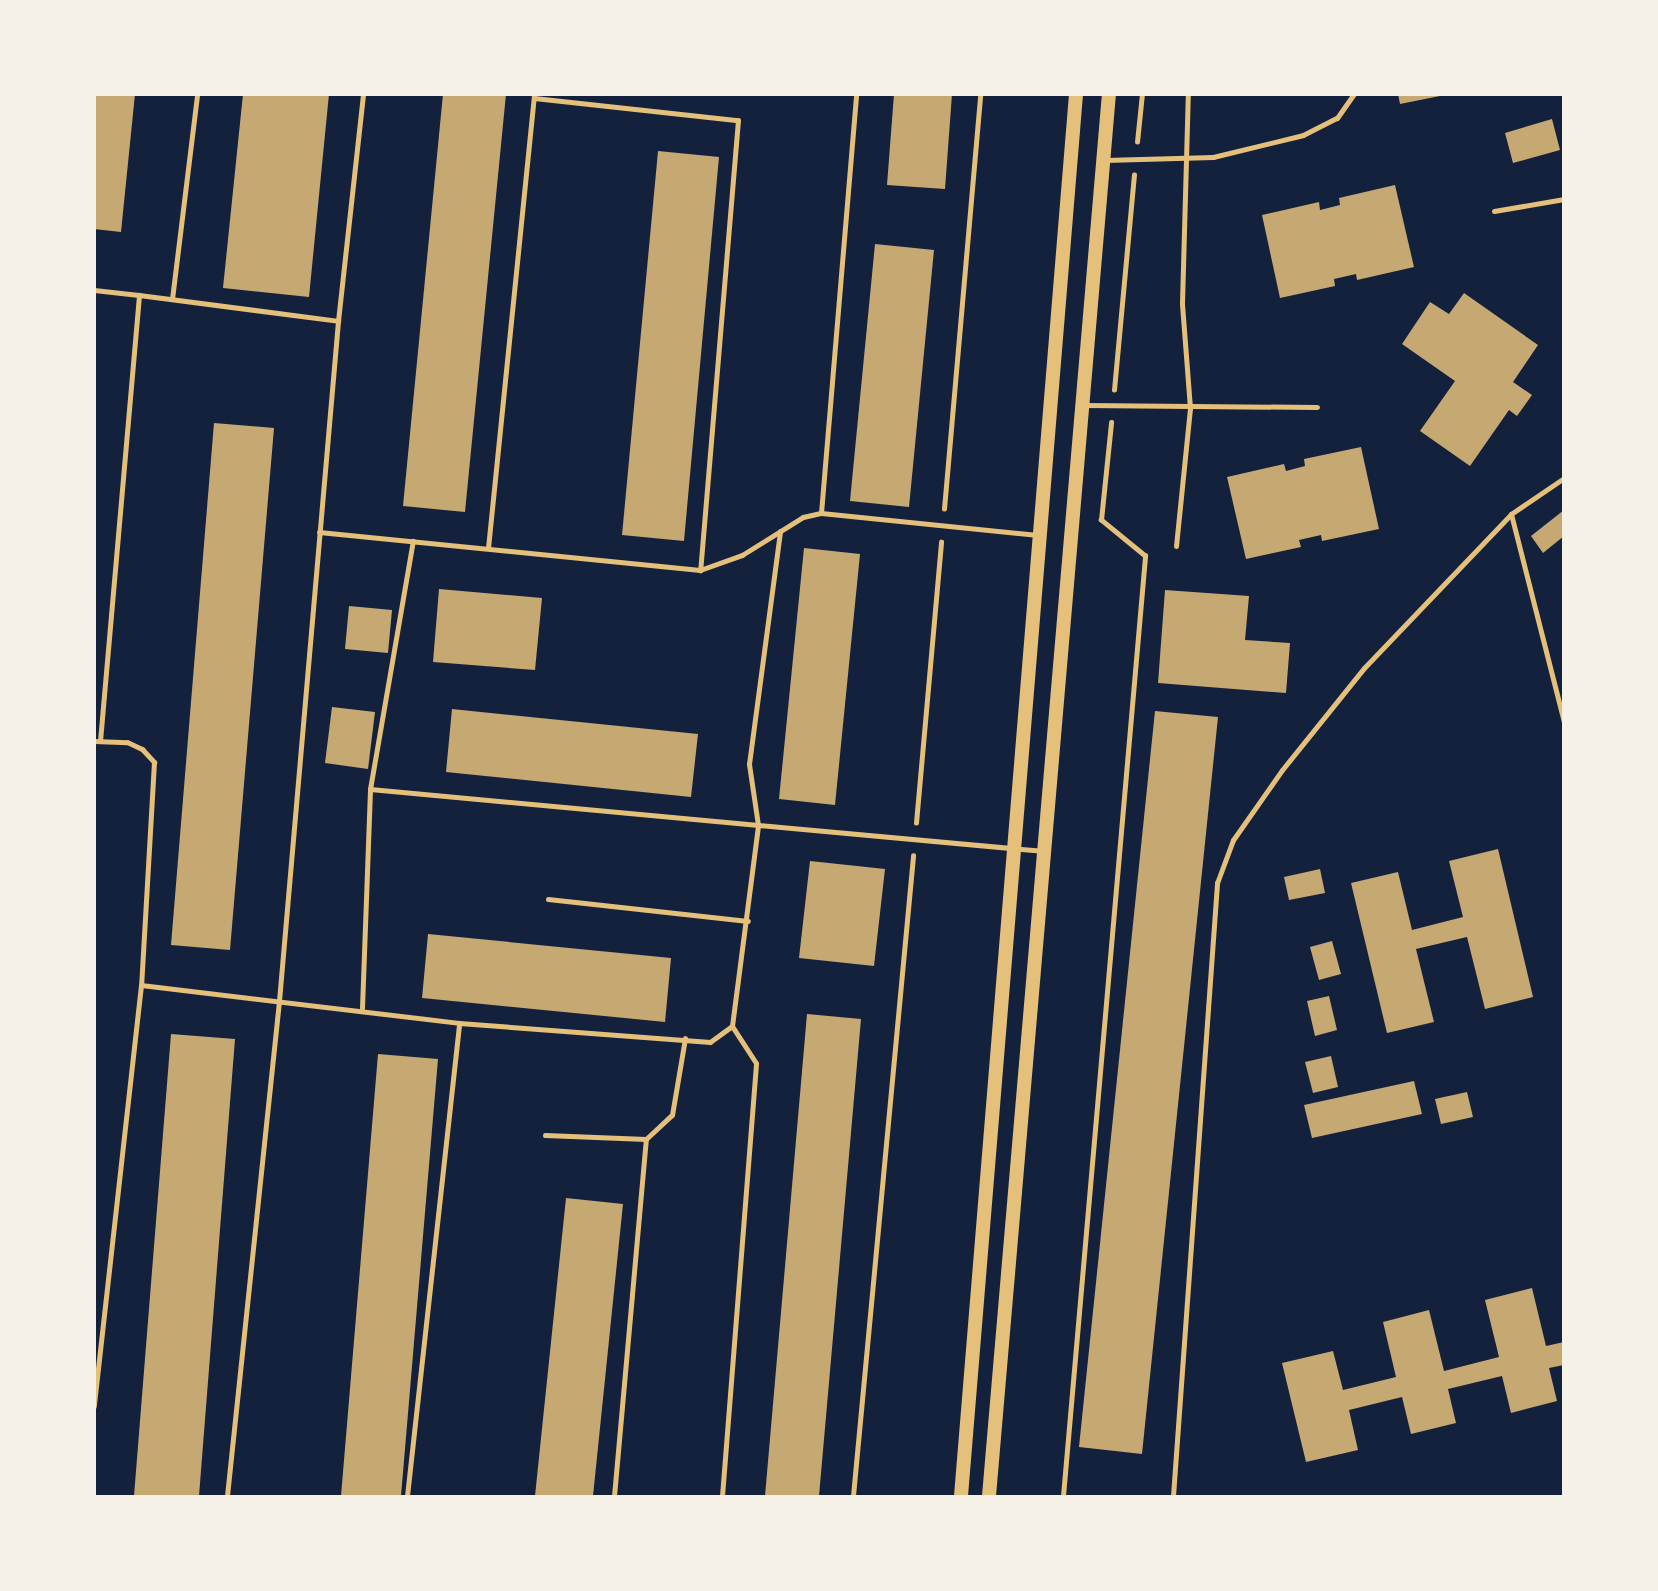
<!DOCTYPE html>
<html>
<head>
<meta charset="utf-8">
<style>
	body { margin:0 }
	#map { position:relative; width:1658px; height:1591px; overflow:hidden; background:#14213d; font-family:Mulish,sans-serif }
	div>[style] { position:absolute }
	.building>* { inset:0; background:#c6a872 }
	.path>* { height:4.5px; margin:-2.25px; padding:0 2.25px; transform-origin:2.25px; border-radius:2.25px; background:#e5c07b }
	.service>* { height:5px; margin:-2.5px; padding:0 2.5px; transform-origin:2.5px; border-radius:2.5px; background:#e5c07b }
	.secondary>* { height:14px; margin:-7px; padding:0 7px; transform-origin:7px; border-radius:7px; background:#e5c07b }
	span { translate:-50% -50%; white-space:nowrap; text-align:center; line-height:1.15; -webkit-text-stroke:5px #f6f1e7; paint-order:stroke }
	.frame { position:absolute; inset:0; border:96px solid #f6f1e7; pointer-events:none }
</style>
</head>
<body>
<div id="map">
	<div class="building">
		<div style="clip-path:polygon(94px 94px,135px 94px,121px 232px,94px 229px)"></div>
		<div style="clip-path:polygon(243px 94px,329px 94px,309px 297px,223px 288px)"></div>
		<div style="clip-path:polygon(443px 94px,506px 94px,465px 512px,403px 506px)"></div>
		<div style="clip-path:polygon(894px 94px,952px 94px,945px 189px,887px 185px)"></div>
		<div style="clip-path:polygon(1398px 94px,1440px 94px,1440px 96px,1400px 104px)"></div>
		<div style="clip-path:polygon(1552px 119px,1560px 150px,1513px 163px,1505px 133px)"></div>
		<div style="clip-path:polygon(658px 151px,719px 157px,684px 541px,622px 535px)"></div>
		<div style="clip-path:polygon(1395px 185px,1414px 267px,1357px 280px,1356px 274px,1334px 279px,1335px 286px,1280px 298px,1262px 215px,1319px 202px,1320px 210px,1340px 205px,1339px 198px)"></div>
		<div style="clip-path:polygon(875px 244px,934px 250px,909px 507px,850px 501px)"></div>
		<div style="clip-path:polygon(1464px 293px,1538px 345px,1513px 382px,1532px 395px,1517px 416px,1509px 410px,1470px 466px,1420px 431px,1455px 381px,1402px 344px,1430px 302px,1449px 314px)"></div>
		<div style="clip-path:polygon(214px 423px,274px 428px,230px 950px,171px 945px)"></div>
		<div style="clip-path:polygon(1361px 447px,1379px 529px,1322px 541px,1321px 535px,1299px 540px,1301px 547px,1246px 559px,1227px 477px,1284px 464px,1286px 471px,1305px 466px,1304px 459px)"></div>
		<div style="clip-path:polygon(1564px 510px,1564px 536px,1543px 553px,1531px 536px)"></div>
		<div style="clip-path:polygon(804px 548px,860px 554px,835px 805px,779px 799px)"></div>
		<div style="clip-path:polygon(439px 589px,542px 598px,535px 670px,433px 662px)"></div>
		<div style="clip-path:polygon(1165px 590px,1249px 596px,1245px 640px,1290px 643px,1286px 693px,1158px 683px)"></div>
		<div style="clip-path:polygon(349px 606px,392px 610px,388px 653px,345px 649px)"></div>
		<div style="clip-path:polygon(332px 707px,375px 712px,368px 769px,325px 763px)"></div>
		<div style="clip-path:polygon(452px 709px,698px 734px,691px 797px,446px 772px)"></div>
		<div style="clip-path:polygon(1155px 711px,1218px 717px,1142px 1454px,1079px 1447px)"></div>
		<div style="clip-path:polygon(1498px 849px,1533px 997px,1485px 1009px,1467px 937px,1416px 949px,1434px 1022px,1387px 1033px,1351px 883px,1398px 872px,1412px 930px,1463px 917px,1449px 861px)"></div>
		<div style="clip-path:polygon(810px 861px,885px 869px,874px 966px,799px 958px)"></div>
		<div style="clip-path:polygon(1320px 869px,1325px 893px,1289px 900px,1284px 877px)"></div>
		<div style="clip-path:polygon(428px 934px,671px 958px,665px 1022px,422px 998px)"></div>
		<div style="clip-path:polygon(1332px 941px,1341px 974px,1319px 980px,1310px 947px)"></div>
		<div style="clip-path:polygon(1329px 996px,1337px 1030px,1315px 1036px,1307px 1001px)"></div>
		<div style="clip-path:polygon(807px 1014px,861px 1019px,819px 1496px,765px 1496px)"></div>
		<div style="clip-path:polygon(171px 1034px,235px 1039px,199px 1496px,134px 1496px)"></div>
		<div style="clip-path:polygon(378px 1054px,438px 1059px,401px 1496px,341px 1496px)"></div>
		<div style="clip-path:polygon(1331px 1056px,1338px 1087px,1313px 1093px,1305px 1062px)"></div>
		<div style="clip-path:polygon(1414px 1081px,1422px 1114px,1312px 1138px,1304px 1105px)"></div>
		<div style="clip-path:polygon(1467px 1092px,1473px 1117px,1441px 1124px,1435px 1099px)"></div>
		<div style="clip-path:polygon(566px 1198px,623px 1204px,593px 1496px,535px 1496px)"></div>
		<div style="clip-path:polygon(1532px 1288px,1546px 1346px,1564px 1342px,1564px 1365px,1549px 1368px,1557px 1401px,1511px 1413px,1502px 1376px,1448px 1389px,1456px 1423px,1411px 1434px,1402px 1397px,1349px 1410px,1358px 1450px,1306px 1462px,1282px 1363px,1333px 1351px,1343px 1390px,1396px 1377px,1383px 1322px,1429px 1310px,1444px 1371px,1499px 1357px,1485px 1300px)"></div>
	</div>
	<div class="path">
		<div style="left:1137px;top:142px;width:48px;rotate:-84.1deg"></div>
		<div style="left:1114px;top:390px;width:216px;rotate:-84.7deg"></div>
		<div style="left:944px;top:509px;width:417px;rotate:-85deg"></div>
		<div style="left:916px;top:823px;width:282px;rotate:-84.9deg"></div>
		<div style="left:853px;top:1496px;width:643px;rotate:-84.64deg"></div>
		<div style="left:1063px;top:1496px;width:944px;rotate:-85.01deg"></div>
		<div style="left:1145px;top:556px;width:57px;rotate:-140.7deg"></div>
		<div style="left:1101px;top:520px;width:98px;rotate:-84.1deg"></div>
	</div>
	<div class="service">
		<div style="left:534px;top:98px;width:205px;rotate:6.2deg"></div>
		<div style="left:738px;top:120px;width:452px;rotate:94.8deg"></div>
		<div style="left:1105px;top:160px;width:108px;rotate:-1.6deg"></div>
		<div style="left:1213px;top:157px;width:93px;rotate:-13.7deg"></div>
		<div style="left:1303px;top:135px;width:38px;rotate:-27deg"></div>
		<div style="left:1337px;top:118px;width:29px;rotate:-55deg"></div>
		<div style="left:1494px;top:211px;width:71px;rotate:-9.7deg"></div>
		<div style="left:94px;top:290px;width:45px;rotate:6.3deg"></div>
		<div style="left:172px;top:299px;width:207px;rotate:-83deg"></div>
		<div style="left:338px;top:321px;width:228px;rotate:-83.7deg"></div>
		<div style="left:1084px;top:405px;width:233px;rotate:0.5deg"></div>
		<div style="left:821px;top:513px;width:420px;rotate:-85.2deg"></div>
		<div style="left:1511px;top:514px;width:215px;rotate:75.7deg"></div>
		<div style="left:319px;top:532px;width:383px;rotate:5.7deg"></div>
		<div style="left:700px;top:570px;width:45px;rotate:-19.7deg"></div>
		<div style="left:742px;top:555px;width:72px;rotate:-31.9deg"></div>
		<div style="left:803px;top:517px;width:18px;rotate:-13deg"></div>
		<div style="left:821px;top:513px;width:218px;rotate:5.8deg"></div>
		<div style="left:1176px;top:546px;width:139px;rotate:-84.2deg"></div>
		<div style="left:1190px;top:408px;width:105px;rotate:-94.4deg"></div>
		<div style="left:1182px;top:303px;width:209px;rotate:-88.4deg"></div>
		<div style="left:488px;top:548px;width:455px;rotate:-84.2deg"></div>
		<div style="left:94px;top:741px;width:33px;rotate:2deg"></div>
		<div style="left:127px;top:742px;width:17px;rotate:25deg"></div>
		<div style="left:142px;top:749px;width:18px;rotate:47deg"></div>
		<div style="left:154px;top:762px;width:223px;rotate:93.3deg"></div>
		<div style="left:141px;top:985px;width:424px;rotate:96.4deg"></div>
		<div style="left:100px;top:741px;width:448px;rotate:-85deg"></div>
		<div style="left:139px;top:295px;width:201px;rotate:7.4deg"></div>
		<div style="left:338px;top:321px;width:683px;rotate:94.96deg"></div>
		<div style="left:279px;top:1001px;width:498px;rotate:96deg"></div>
		<div style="left:370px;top:789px;width:390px;rotate:5.3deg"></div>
		<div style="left:758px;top:825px;width:62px;rotate:-98.4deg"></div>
		<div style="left:749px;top:764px;width:235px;rotate:-82.4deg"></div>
		<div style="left:548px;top:899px;width:201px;rotate:6.3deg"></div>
		<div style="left:141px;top:985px;width:320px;rotate:6.8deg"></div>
		<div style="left:459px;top:1023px;width:252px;rotate:4.3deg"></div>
		<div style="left:710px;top:1042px;width:27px;rotate:-36deg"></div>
		<div style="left:362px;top:1008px;width:219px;rotate:-87.9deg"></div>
		<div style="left:370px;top:789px;width:252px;rotate:-80.2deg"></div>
		<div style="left:545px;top:1135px;width:101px;rotate:2.3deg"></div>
		<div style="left:646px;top:1139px;width:35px;rotate:-43deg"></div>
		<div style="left:672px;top:1115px;width:78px;rotate:-80.4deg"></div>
		<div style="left:407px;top:1496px;width:476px;rotate:-83.7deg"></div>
		<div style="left:614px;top:1496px;width:358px;rotate:-84.9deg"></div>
		<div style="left:722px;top:1496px;width:434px;rotate:-85.5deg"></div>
		<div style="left:756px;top:1063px;width:44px;rotate:-123deg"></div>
		<div style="left:732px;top:1026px;width:203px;rotate:-82.6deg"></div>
		<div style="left:758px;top:825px;width:285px;rotate:5.2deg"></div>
		<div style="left:1173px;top:1496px;width:615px;rotate:-85.89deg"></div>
		<div style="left:1217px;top:883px;width:46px;rotate:-69.6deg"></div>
		<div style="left:1233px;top:840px;width:85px;rotate:-55deg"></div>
		<div style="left:1282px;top:770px;width:131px;rotate:-51.2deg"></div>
		<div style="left:1364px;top:668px;width:213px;rotate:-46.3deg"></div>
		<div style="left:1511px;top:514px;width:64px;rotate:-34.2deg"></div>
	</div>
	<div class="secondary">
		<div style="left:961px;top:1496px;width:1407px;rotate:-85.31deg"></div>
		<div style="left:989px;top:1496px;width:1407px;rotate:-85.11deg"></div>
	</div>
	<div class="frame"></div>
</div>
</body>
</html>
